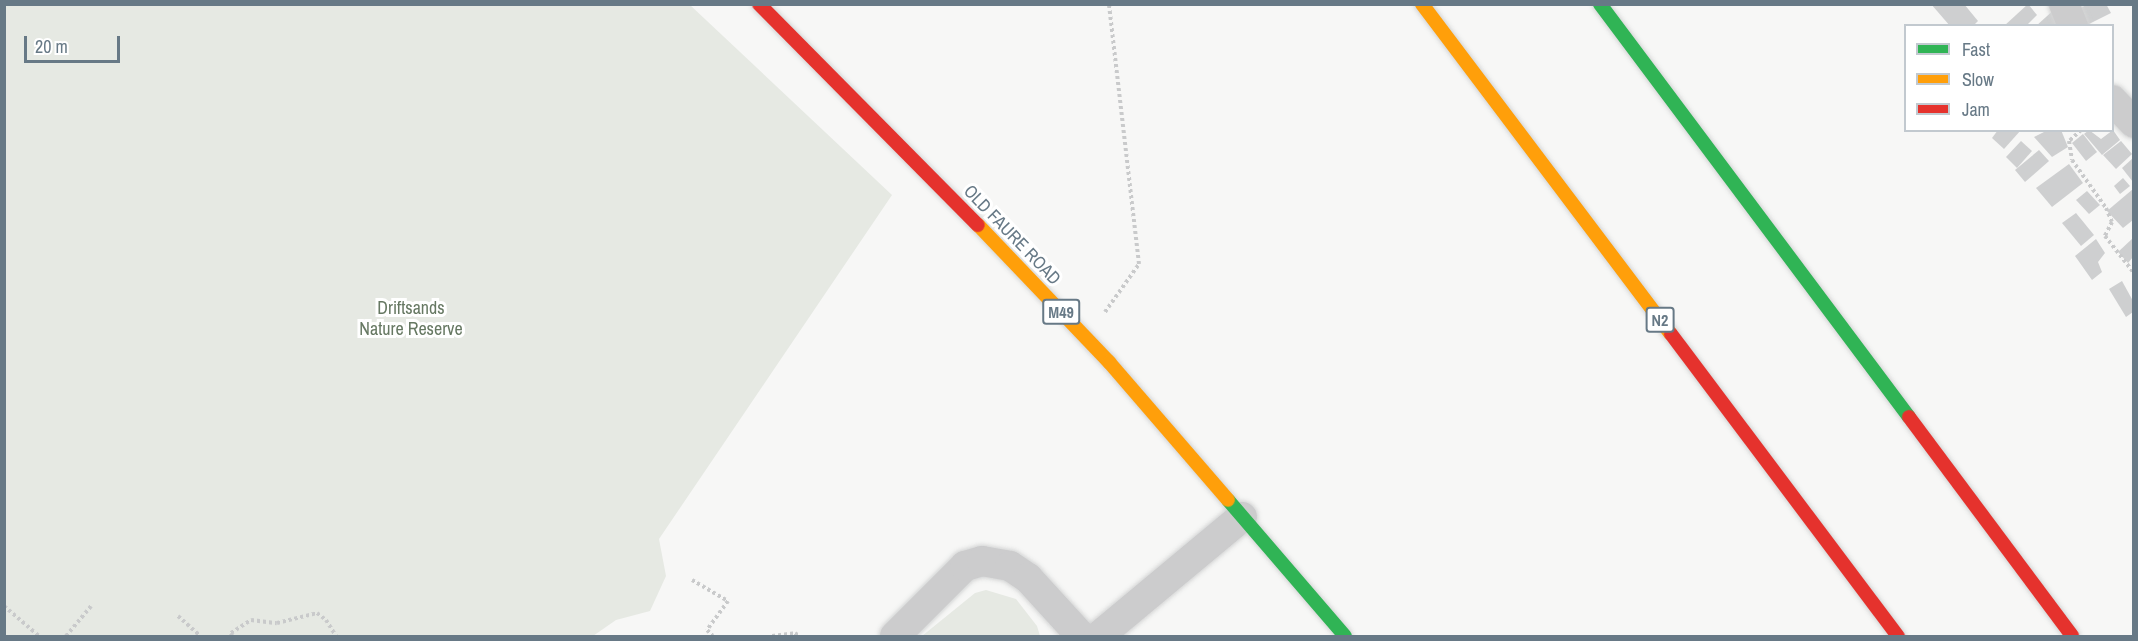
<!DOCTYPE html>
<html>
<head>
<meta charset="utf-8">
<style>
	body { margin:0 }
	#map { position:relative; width:2138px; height:641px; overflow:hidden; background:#f7f7f6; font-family:"Archivo Narrow",sans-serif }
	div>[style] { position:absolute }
	.green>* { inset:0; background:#e6e9e3 }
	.building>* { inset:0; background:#cecfd0 }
	.path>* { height:4px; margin-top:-2px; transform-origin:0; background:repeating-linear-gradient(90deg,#c9cacb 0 3px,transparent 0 6px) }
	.roads { filter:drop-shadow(0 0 2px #d4d5d5) drop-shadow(0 0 2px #d4d5d5) }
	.street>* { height:30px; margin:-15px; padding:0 15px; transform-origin:15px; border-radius:15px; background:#cccccd }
	.fast>* { height:14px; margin:-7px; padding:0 7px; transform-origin:7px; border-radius:7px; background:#30b455 }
	.slow>* { height:14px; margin:-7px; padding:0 7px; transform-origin:7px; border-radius:7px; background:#ff9f0a }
	.jam>* { height:14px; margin:-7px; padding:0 7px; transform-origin:7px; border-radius:7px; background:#e5322d }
	span { translate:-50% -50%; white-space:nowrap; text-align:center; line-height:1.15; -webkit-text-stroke:6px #fff; paint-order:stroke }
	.shield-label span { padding:2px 4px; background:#fff; border:2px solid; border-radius:4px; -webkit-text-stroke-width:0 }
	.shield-label { font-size:16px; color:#677986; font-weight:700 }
	.street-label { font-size:18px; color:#677986 }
	.park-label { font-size:18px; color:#667862 }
	.frame { position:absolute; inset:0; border:6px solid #677986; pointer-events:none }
	.legend { position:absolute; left:1904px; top:24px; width:210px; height:108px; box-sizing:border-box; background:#fff; border:2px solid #c2c9cf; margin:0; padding:8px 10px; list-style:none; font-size:18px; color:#677986 }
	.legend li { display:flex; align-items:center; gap:12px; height:30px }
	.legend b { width:30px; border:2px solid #c2c9cf }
	.scale { position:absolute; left:24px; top:36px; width:96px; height:27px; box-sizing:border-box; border:3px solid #677986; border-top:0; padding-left:8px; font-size:18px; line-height:21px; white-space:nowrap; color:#677986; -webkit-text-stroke:4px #fff; paint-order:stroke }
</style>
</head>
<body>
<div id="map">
	<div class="green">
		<div style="clip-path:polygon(4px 5px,690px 5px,892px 195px,659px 539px,666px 576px,650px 611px,616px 620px,593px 636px,5px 636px)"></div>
		<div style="clip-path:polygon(986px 590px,1016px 599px,1037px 626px,1040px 636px,922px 636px,975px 593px)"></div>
	</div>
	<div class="building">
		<div style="clip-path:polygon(1931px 4px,1964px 4px,1978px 21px,1973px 26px,1950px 26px)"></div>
		<div style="clip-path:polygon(2028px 4px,2037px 15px,2026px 26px,2004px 26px)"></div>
		<div style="clip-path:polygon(2087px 4px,2106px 4px,2111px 13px,2085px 26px,2077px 11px)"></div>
		<div style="clip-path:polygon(2056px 8px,2059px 26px,2036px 26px)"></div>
		<div style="clip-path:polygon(1998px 130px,2021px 130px,2004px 149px,1992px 138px)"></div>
		<div style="clip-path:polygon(2048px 130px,2061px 130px,2068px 147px,2052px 157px,2034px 137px)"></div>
		<div style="clip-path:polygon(2089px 130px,2101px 139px,2113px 130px,2120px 140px,2102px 155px,2084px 134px)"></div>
		<div style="clip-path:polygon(2083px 134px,2097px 152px,2086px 161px,2072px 143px)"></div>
		<div style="clip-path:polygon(2021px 141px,2032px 151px,2017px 168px,2006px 157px)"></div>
		<div style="clip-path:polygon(2121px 141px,2132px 154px,2116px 169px,2103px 155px)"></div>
		<div style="clip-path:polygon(2039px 150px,2049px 161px,2025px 182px,2015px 170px)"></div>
		<div style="clip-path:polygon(2133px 158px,2133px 182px,2122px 168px)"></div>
		<div style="clip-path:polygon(2069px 164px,2083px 183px,2052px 207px,2036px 188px)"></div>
		<div style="clip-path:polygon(2123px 178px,2130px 186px,2120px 194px,2114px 186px)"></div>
		<div style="clip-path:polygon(2133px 189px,2133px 220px,2123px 228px,2107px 211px)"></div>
		<div style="clip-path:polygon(2087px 191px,2100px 205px,2089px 214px,2076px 200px)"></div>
		<div style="clip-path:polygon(2076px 213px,2094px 235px,2081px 246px,2062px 223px)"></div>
		<div style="clip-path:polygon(2133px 238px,2133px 257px,2128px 263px,2118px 252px)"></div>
		<div style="clip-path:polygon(2096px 239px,2105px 253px,2098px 262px,2102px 272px,2092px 280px,2075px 256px)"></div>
		<div style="clip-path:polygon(2122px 281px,2133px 301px,2133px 312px,2126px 317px,2109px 289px)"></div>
	</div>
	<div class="path">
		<div style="left:2081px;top:130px;width:16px;rotate:137deg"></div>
		<div style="left:2069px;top:141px;width:19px;rotate:81deg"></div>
		<div style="left:2072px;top:160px;width:59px;rotate:54.7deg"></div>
		<div style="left:2106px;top:208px;width:15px;rotate:67deg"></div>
		<div style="left:2112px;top:222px;width:16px;rotate:117deg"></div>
		<div style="left:2105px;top:236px;width:47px;rotate:51.9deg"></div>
		<div style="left:1105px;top:312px;width:59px;rotate:-54.7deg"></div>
		<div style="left:1139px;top:264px;width:262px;rotate:-96.6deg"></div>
		<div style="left:692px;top:580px;width:42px;rotate:30.3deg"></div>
		<div style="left:728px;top:601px;width:36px;rotate:126deg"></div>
		<div style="left:707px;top:630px;width:8px;rotate:45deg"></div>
		<div style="left:4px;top:606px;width:46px;rotate:40.6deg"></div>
		<div style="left:178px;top:616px;width:30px;rotate:42deg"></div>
		<div style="left:66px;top:636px;width:39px;rotate:-50deg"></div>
		<div style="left:232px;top:636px;width:3px;rotate:-108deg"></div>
		<div style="left:231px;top:633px;width:24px;rotate:-33deg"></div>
		<div style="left:251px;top:620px;width:26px;rotate:7deg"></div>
		<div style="left:277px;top:623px;width:41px;rotate:-14deg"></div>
		<div style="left:317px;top:613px;width:11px;rotate:38deg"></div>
		<div style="left:326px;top:620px;width:19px;rotate:58deg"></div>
		<div style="left:772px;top:636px;width:23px;rotate:-7deg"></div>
		<div style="left:795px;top:633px;width:5px;rotate:37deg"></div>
	</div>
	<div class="roads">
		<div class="street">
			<div style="left:2064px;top:4px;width:24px;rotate:68deg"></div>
			<div style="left:2112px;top:100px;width:32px;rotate:46deg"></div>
			<div style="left:895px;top:636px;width:99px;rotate:-45deg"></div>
			<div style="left:965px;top:566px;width:18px;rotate:-16deg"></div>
			<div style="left:982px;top:561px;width:28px;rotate:10deg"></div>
			<div style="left:1010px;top:566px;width:22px;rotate:34deg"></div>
			<div style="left:1028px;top:578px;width:79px;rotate:47.6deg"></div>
			<div style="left:1099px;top:636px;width:186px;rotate:-39.8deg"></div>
		</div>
		<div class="fast">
			<div style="left:1600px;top:4px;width:516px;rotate:53.2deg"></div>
			<div style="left:1228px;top:500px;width:179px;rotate:49.3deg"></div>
		</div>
		<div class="slow">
			<div style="left:1422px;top:4px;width:413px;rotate:53deg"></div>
			<div style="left:978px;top:225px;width:190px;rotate:46.3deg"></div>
			<div style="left:1109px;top:362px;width:182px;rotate:49.2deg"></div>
		</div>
		<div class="jam">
			<div style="left:759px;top:4px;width:311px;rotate:45.3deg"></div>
			<div style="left:1671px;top:334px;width:378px;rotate:53.1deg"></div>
			<div style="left:1909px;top:417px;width:273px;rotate:53.3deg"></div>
		</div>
	</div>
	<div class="shield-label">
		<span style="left:1061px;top:312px">M49</span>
		<span style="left:1660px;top:320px">N2</span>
	</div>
	<div class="street-label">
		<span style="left:1012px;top:235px;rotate:46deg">OLD FAURE ROAD</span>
	</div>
	<div class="park-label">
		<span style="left:411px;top:319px">Driftsands<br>Nature Reserve</span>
	</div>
	<div class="frame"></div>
	<ul class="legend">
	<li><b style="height:8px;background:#30b455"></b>Fast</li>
	<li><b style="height:8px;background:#ff9f0a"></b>Slow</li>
	<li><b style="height:8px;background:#e5322d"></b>Jam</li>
	</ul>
	<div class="scale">20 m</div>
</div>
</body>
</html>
